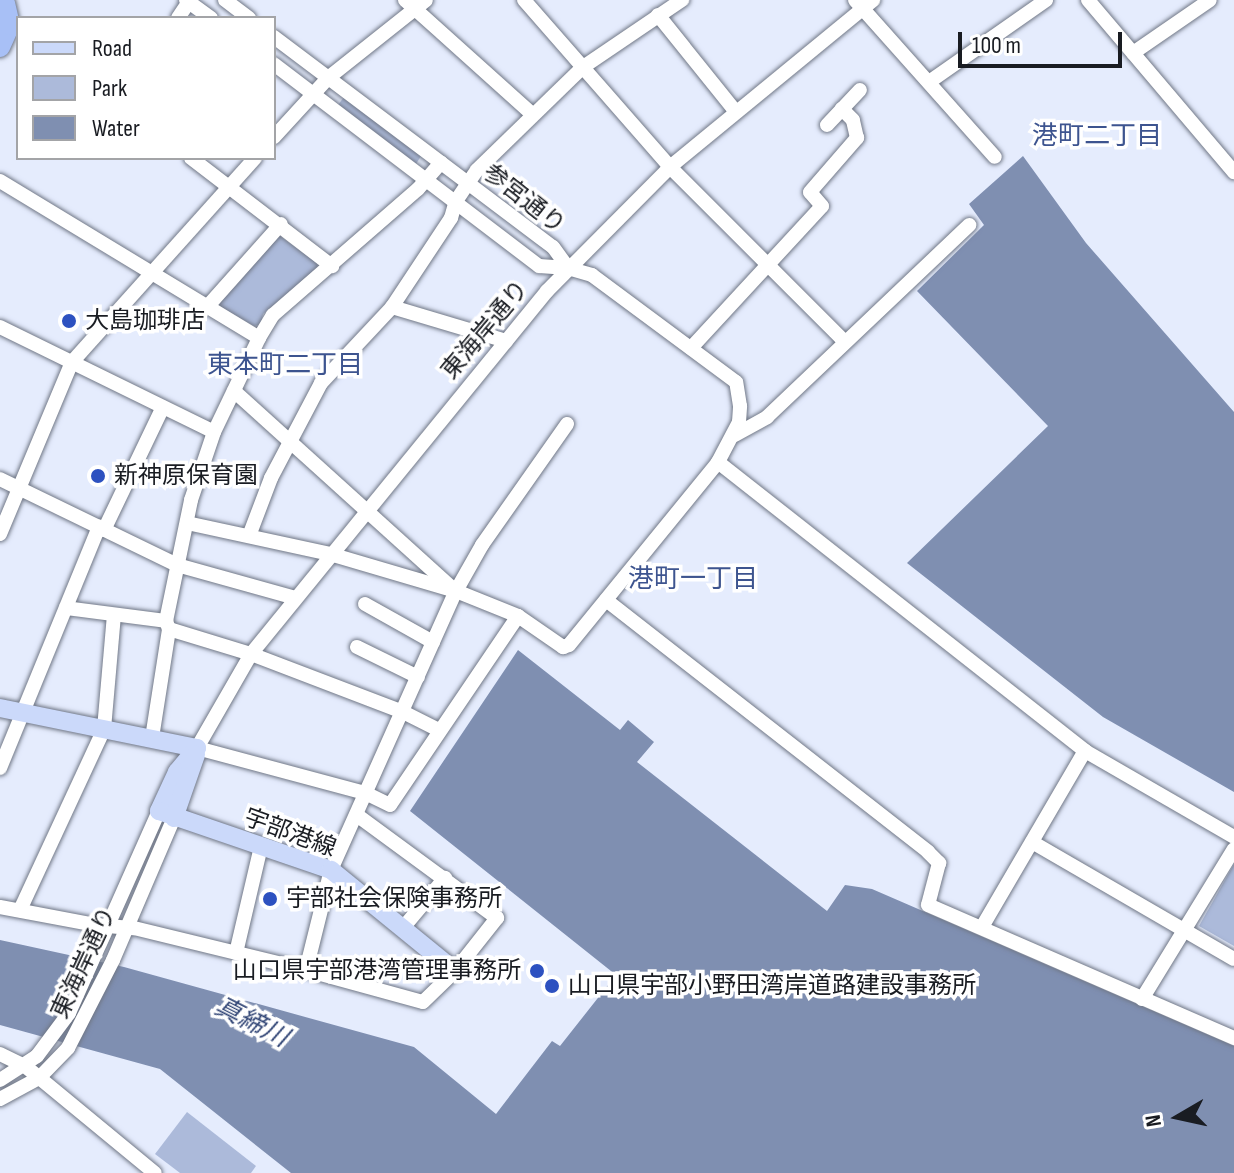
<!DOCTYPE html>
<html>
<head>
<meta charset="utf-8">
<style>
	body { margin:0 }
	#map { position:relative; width:1234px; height:1173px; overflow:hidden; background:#e5ecfd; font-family:"Sofia Sans Condensed","Noto Sans JP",sans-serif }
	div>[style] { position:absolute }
	.green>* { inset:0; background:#acbada }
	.water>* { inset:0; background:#7f8fb1 }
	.roads { filter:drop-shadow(0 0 2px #707786) drop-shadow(0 0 2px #707786) }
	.minor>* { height:14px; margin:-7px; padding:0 7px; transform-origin:7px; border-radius:7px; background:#fff }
	.major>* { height:18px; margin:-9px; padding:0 9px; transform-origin:9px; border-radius:9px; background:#cbd9fa }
	.highway>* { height:20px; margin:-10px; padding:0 10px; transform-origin:10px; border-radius:10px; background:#a8c0f6 }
	.dots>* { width:22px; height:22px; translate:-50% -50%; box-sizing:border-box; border:4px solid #fff; border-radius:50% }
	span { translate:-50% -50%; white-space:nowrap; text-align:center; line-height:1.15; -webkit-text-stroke:7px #fff; paint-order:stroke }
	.street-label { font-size:24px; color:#191c22 }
	.poi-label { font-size:24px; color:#191c22 }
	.left { translate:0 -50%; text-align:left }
	.right { translate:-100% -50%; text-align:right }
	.neighbourhood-label { font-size:26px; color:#3d548f }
	.water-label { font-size:26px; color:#334777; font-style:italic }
	.legend { position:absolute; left:16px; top:16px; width:260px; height:144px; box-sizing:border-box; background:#fff; border:2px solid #a3a4a7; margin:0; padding:10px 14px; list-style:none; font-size:24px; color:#191c22 }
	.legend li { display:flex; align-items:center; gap:16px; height:40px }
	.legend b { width:40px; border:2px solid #a3a4a7 }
	.north { position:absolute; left:1138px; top:1077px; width:80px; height:80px; -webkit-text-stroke:6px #fff; paint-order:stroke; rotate:261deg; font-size:22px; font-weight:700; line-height:32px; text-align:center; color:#191c22 }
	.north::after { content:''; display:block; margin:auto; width:28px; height:36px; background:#191c22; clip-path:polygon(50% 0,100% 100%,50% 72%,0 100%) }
	.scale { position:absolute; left:958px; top:32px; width:164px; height:36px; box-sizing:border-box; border:4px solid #191c22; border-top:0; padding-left:10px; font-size:24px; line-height:28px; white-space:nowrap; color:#191c22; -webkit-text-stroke:6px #fff; paint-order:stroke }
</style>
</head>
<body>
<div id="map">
	<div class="green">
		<div style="clip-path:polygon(344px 97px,421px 156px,416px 164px,338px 105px)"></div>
		<div style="clip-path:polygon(277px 234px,317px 263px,317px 268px,263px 314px,261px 324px,254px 326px,217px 305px)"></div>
		<div style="clip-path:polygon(1234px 864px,1234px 946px,1199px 926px)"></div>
		<div style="clip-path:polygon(187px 1112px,256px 1166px,251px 1173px,180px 1173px,155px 1154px)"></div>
	</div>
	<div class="water">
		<div style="clip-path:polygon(1023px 156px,1086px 243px,1234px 412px,1234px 792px,1103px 717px,907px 563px,1048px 426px,917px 291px,984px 225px,969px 204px)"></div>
		<div style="clip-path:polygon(518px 650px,620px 730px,628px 720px,654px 742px,637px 762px,827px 911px,845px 885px,872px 889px,1234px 1046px,1234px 1173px,291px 1173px,160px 1069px,0 1025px,0 940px,124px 967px,414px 1047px,496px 1114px,552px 1041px,560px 1046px,616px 975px,410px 811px)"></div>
	</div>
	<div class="roads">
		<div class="minor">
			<div style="left:186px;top:0;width:31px;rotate:36deg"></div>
			<div style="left:225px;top:0;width:30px;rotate:37deg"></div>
			<div style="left:405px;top:0;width:171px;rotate:41.9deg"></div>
			<div style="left:524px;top:0;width:222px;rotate:48.8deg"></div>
			<div style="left:670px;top:167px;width:247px;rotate:45deg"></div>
			<div style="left:855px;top:0;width:210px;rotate:48.3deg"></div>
			<div style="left:1088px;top:0;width:226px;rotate:49.7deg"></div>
			<div style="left:658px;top:15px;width:124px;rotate:51.2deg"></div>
			<div style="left:178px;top:18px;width:22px;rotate:-56deg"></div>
			<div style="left:274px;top:37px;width:349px;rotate:37deg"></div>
			<div style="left:553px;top:247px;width:26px;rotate:54deg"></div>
			<div style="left:1133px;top:53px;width:93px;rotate:-34.5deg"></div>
			<div style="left:929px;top:82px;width:143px;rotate:-35deg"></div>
			<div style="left:827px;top:125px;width:48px;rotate:-46.7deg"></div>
			<div style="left:274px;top:137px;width:80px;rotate:-47.5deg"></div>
			<div style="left:328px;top:78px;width:125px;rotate:-38.5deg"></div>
			<div style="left:191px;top:158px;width:178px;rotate:37.5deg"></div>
			<div style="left:0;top:181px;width:303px;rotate:31.2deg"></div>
			<div style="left:207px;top:307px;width:111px;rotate:-48.3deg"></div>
			<div style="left:392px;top:307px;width:119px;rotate:16.6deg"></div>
			<div style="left:0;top:327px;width:238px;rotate:26.1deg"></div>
			<div style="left:691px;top:348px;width:193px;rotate:-47.3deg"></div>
			<div style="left:822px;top:206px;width:18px;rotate:-131deg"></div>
			<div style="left:810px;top:192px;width:72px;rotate:-49deg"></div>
			<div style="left:857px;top:138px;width:18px;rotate:-103deg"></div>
			<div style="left:853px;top:120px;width:16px;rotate:-135deg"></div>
			<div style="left:234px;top:391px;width:292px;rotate:42.1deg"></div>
			<div style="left:735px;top:435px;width:37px;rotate:-29deg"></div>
			<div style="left:767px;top:417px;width:279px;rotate:-43.5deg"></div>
			<div style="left:718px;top:462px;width:467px;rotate:38.2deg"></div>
			<div style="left:1085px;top:751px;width:172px;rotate:30deg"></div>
			<div style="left:0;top:479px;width:197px;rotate:25.9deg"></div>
			<div style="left:177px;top:565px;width:123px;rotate:15.6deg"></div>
			<div style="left:187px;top:523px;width:146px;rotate:12.2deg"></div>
			<div style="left:330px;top:554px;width:131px;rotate:16.4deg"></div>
			<div style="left:456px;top:591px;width:67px;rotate:22deg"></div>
			<div style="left:518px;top:616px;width:55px;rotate:34.6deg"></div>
			<div style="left:563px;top:647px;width:6px;rotate:-18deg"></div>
			<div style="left:569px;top:645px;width:236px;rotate:-50.8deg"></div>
			<div style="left:718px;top:462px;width:45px;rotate:-62.3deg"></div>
			<div style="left:739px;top:422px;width:16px;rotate:-86deg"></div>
			<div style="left:740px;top:406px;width:24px;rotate:-99deg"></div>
			<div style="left:736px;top:382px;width:179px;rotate:-143.4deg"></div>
			<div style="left:592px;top:275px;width:25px;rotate:-164deg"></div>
			<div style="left:568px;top:268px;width:29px;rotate:-176deg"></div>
			<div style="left:539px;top:266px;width:333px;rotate:-142.7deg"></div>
			<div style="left:104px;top:530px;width:136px;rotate:-64.4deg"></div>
			<div style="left:0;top:534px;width:186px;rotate:-67.3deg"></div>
			<div style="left:72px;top:362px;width:274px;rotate:-48.1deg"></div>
			<div style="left:249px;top:536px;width:62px;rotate:-69.2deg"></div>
			<div style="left:271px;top:478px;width:107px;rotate:-62.2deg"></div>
			<div style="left:321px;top:383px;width:104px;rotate:-46.9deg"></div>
			<div style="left:392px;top:307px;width:107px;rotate:-56.5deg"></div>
			<div style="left:451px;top:218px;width:18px;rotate:-74deg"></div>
			<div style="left:456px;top:201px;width:37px;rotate:-56deg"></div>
			<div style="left:477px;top:170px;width:148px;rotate:-44.2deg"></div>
			<div style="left:583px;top:67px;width:120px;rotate:-34.1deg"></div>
			<div style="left:606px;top:600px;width:409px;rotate:38deg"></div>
			<div style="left:928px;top:852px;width:16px;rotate:45deg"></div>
			<div style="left:939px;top:863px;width:43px;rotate:104.7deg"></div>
			<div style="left:928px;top:905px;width:334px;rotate:23.5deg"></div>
			<div style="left:365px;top:604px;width:78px;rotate:29.2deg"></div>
			<div style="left:66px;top:608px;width:101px;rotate:7.4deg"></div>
			<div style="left:518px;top:616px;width:228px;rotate:124.1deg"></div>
			<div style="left:390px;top:805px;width:28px;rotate:-154deg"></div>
			<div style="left:365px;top:793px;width:174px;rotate:-165deg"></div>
			<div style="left:197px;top:748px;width:108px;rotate:-60.1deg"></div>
			<div style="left:251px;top:654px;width:468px;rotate:-50.8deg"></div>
			<div style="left:547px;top:291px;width:175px;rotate:-45.2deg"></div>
			<div style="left:670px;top:167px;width:263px;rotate:-39.4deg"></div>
			<div style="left:169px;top:629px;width:86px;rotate:17deg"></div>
			<div style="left:251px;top:654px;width:163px;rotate:20.9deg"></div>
			<div style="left:403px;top:712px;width:40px;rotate:26.6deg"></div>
			<div style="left:357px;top:647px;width:68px;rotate:26.2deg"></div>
			<div style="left:152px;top:738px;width:110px;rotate:-81.1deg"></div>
			<div style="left:169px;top:629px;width:9px;rotate:-111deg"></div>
			<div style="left:166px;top:621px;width:124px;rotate:-78.3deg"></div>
			<div style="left:191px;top:500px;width:72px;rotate:-71.3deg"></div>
			<div style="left:214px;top:432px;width:104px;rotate:-64.4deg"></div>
			<div style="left:259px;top:338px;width:27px;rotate:-59deg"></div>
			<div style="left:273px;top:315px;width:192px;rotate:-41deg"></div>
			<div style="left:418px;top:189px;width:35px;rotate:-49deg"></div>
			<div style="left:0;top:768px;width:261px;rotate:-67.7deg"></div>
			<div style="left:1032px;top:842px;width:233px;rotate:30.1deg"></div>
			<div style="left:0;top:907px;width:98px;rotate:10.6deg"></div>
			<div style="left:96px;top:925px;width:38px;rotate:5deg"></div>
			<div style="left:134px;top:928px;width:177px;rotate:13.7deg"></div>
			<div style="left:306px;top:970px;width:103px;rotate:-76deg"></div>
			<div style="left:331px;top:870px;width:306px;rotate:-65.9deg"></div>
			<div style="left:456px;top:591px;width:53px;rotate:-60.5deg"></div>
			<div style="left:482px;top:545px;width:148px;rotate:-54.9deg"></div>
			<div style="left:20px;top:910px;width:200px;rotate:-65.1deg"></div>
			<div style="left:104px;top:729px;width:114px;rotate:-85deg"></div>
			<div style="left:982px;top:927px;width:204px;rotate:-59.7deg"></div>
			<div style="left:402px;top:929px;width:67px;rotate:-49.9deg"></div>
			<div style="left:236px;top:953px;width:110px;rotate:-76.8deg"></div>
			<div style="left:306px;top:970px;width:121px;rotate:15.3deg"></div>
			<div style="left:423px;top:1002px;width:45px;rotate:-44.1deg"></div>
			<div style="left:455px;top:971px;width:68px;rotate:-51.6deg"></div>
			<div style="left:497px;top:918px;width:174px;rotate:-143.7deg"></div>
			<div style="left:1142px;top:999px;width:176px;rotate:-58.5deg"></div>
			<div style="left:0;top:1054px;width:28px;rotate:26deg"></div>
			<div style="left:25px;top:1066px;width:168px;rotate:39.5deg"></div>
			<div style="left:0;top:1080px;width:44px;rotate:-33deg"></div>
			<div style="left:37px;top:1056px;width:54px;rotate:-53.3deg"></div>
			<div style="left:69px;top:1013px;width:221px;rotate:-66deg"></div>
			<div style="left:0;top:1099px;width:44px;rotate:-28.3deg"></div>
			<div style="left:39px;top:1078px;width:42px;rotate:-46deg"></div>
			<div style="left:68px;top:1048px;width:99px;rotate:-62.9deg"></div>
			<div style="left:113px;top:960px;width:155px;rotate:-66.8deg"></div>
		</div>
		<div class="major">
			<div style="left:0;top:708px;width:201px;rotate:11.5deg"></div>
			<div style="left:197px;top:748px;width:31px;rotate:130deg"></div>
			<div style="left:177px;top:772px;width:43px;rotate:114.8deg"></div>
			<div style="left:159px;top:811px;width:182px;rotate:18.9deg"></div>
			<div style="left:331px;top:870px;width:160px;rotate:39.2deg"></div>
			<div style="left:174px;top:818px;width:67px;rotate:-70.8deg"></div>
		</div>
		<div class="highway">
			<div style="left:0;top:47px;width:24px;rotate:-66deg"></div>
			<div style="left:10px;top:25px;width:22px;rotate:-103deg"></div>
		</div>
	</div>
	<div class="dots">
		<div style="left:69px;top:321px;background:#2d51c0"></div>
		<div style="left:98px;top:476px;background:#2d51c0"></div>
		<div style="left:270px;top:899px;background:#2d51c0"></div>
		<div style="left:537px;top:971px;background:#2d51c0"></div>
		<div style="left:552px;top:986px;background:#2d51c0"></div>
	</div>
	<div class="street-label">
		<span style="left:524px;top:199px;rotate:38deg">参宮通り</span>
		<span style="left:485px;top:330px;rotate:-50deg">東海岸通り</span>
		<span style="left:290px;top:833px;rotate:20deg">宇部港線</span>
		<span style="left:84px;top:963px;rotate:-65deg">東海岸通り</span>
	</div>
	<div class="poi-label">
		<span class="left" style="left:85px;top:321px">大島珈琲店</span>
		<span class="left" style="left:114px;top:476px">新神原保育園</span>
		<span class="left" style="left:286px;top:899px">宇部社会保険事務所</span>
		<span class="right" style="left:521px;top:971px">山口県宇部港湾管理事務所</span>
		<span class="left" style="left:568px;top:986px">山口県宇部小野田湾岸道路建設事務所</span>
	</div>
	<div class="neighbourhood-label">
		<span style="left:1097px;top:137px">港町二丁目</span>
		<span style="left:285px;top:366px">東本町二丁目</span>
		<span style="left:693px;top:580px">港町一丁目</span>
	</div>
	<div class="water-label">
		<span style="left:251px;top:1023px;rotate:27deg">真締川</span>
	</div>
	<ul class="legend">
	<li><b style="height:10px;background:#cbd9fa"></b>Road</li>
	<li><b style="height:22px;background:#acbada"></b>Park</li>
	<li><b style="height:22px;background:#7f8fb1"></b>Water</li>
	</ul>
	<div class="north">N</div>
	<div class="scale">100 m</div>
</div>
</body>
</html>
